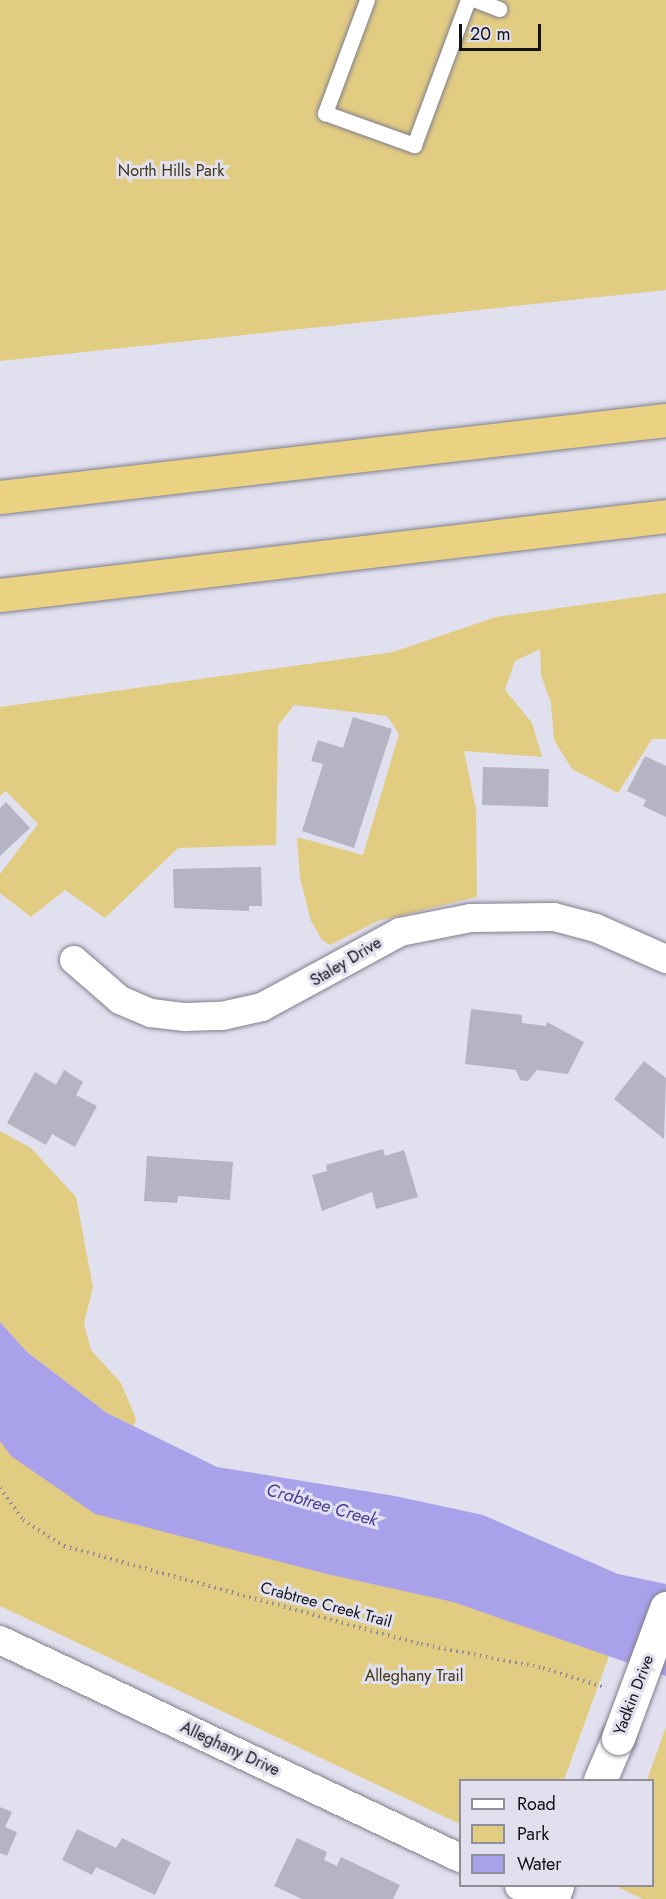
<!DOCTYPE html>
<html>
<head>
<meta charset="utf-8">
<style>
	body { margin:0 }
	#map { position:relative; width:666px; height:1899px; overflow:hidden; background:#e1e0ef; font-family:Jost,sans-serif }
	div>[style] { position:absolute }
	.green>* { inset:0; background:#e2cc82 }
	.water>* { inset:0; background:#a9a2eb }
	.building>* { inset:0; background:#b5b4c2 }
	.path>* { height:4px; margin-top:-2px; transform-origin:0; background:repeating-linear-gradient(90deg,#8f8e99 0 1.5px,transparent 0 6px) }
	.roads { filter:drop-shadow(0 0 2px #807f8d) drop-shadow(0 0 2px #807f8d) }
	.lane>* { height:15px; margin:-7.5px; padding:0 7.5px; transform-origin:7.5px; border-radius:7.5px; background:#fff }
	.street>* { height:28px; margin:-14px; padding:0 14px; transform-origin:14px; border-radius:14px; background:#fff }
	.secondary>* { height:33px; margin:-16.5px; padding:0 16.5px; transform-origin:16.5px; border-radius:16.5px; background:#fff }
	.highway>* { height:33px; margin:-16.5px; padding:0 16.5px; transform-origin:16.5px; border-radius:16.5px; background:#ead282 }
	.bridges { filter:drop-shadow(0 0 2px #807f8d) drop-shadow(0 0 2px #807f8d) }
	.secondary-bridge>* { height:33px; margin:-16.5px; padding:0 16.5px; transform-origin:16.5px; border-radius:16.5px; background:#fff }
	span { translate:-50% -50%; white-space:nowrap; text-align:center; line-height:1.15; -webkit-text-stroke:6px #e1e0ef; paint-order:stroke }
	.park-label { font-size:16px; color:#3e3410 }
	.street-label { font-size:16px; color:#121217 }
	.water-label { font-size:18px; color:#4c3b90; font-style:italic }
	.legend { position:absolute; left:459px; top:1779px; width:195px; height:108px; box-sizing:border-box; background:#e1e0ef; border:2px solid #8e8e99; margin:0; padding:8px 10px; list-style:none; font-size:18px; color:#121217 }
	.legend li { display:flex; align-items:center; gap:12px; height:30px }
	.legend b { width:30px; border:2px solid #8e8e99 }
	.scale { position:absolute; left:459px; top:24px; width:82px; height:27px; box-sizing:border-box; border:3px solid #121217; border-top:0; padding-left:8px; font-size:18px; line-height:21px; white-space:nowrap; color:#121217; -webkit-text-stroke:4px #e1e0ef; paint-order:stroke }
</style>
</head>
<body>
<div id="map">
	<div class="green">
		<div style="clip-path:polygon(0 0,666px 0,666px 290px,0 361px)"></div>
		<div style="clip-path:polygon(666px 593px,666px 739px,652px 739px,618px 793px,572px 769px,554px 740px,551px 703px,541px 675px,540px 649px,515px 661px,505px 690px,532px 723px,542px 757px,464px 751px,476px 809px,477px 897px,378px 921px,330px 945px,322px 940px,311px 921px,300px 878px,297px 837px,363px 855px,399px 734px,387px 716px,294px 705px,278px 726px,276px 845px,178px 848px,105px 918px,65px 890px,31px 917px,0 893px,0 874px,38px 824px,6px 791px,0 796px,0 707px,393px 652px,496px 617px)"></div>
		<div style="clip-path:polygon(0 1131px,31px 1148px,76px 1197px,93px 1287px,84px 1323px,91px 1350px,121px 1383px,136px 1419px,134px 1426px,107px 1413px,27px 1352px,0 1322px)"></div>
		<div style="clip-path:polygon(0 1375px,18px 1394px,622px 1620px,564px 1780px,460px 1780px,460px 1824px,0 1606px)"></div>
		<div style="clip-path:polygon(666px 1727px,666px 1899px,643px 1899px,615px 1886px,652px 1886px,652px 1780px,647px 1780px)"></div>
	</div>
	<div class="water">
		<div style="clip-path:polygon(0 1322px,27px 1352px,107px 1413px,217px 1467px,395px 1496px,483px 1515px,618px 1574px,666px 1584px,666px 1676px,453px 1602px,327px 1574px,95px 1514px,11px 1456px,0 1441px)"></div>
	</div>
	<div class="building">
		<div style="clip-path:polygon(353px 717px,392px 729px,354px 848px,302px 831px,323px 764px,311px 761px,318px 740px,343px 748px)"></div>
		<div style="clip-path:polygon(645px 756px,666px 766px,666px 817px,643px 806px,646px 800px,627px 791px)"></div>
		<div style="clip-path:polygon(483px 767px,549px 769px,548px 807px,482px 805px)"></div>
		<div style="clip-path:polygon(6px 802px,30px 828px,0 856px,0 808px)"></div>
		<div style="clip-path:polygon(261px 867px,262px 906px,249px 906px,249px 911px,174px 908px,173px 869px)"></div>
		<div style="clip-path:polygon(471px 1009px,522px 1015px,522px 1023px,546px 1026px,547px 1022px,584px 1042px,568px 1074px,537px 1070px,528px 1081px,520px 1080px,516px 1070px,465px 1064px)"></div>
		<div style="clip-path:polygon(644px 1061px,666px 1078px,664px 1139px,614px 1099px)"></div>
		<div style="clip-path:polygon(64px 1070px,83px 1082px,76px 1095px,97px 1106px,75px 1147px,52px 1134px,46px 1145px,7px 1123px,35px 1072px,56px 1085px)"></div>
		<div style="clip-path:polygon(383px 1149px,385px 1156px,404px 1150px,418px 1197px,376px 1209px,372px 1192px,322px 1211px,312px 1175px,327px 1171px,326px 1165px)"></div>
		<div style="clip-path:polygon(147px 1156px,233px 1162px,230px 1200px,178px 1196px,177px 1203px,144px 1201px)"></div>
		<div style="clip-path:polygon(0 1807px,12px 1812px,5px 1827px,17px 1832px,7px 1856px,0 1853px)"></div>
		<div style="clip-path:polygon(77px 1829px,116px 1848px,122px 1838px,171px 1862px,155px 1895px,96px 1867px,92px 1875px,62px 1860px)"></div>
		<div style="clip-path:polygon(297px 1838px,327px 1852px,324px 1860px,337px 1866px,341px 1857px,400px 1885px,393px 1899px,302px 1899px,274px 1886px)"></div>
	</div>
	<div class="path">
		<div style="left:0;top:1488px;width:39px;rotate:54deg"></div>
		<div style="left:23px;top:1520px;width:49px;rotate:32.4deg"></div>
		<div style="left:64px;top:1546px;width:370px;rotate:15.4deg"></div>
		<div style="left:421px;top:1644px;width:124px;rotate:11.1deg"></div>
		<div style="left:543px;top:1668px;width:66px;rotate:17.6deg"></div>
	</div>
	<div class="roads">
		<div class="lane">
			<div style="left:367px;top:0;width:121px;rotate:110.4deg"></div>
			<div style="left:325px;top:113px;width:95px;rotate:19.8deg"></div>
			<div style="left:414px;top:145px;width:155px;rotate:-69.6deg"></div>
			<div style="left:476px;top:0;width:25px;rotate:21deg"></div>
		</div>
		<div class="street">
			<div style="left:74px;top:960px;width:61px;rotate:41deg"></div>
			<div style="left:120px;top:1000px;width:34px;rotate:23deg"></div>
			<div style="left:151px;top:1013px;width:34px;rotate:7deg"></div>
			<div style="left:185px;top:1017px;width:37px;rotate:-2deg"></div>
			<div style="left:222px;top:1016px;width:41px;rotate:-12.7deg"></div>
			<div style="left:262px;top:1007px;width:157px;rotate:-28.5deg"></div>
			<div style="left:400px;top:932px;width:72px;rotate:-11.2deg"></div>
			<div style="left:471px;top:918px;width:83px;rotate:-0.7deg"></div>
			<div style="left:554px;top:917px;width:43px;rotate:14.7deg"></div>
			<div style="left:596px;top:928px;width:77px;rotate:23.9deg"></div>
			<div style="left:0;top:1640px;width:509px;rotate:25.36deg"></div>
			<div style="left:519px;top:1886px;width:32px;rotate:24deg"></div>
		</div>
		<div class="secondary">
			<div style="left:600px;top:1780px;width:46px;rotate:-66.8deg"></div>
			<div style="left:552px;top:1899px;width:14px;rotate:-69deg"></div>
		</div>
		<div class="highway">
			<div style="left:0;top:497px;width:670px;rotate:-6.6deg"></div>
			<div style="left:0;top:595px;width:671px;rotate:-6.76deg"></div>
		</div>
	</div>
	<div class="bridges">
		<div class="secondary-bridge">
			<div style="left:618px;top:1738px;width:139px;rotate:-69.7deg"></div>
		</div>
	</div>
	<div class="park-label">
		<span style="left:171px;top:171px">North Hills Park</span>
		<span style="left:414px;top:1676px">Alleghany Trail</span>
	</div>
	<div class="street-label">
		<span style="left:346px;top:962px;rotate:-31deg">Staley Drive</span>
		<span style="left:326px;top:1605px;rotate:15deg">Crabtree Creek Trail</span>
		<span style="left:634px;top:1695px;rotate:-69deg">Yadkin Drive</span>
		<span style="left:230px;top:1749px;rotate:25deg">Alleghany Drive</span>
	</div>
	<div class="water-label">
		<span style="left:322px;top:1505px;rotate:16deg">Crabtree Creek</span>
	</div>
	<ul class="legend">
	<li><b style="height:8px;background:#fff"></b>Road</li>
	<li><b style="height:16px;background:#e2cc82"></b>Park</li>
	<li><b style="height:16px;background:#a9a2eb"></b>Water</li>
	</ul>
	<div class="scale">20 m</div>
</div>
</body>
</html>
